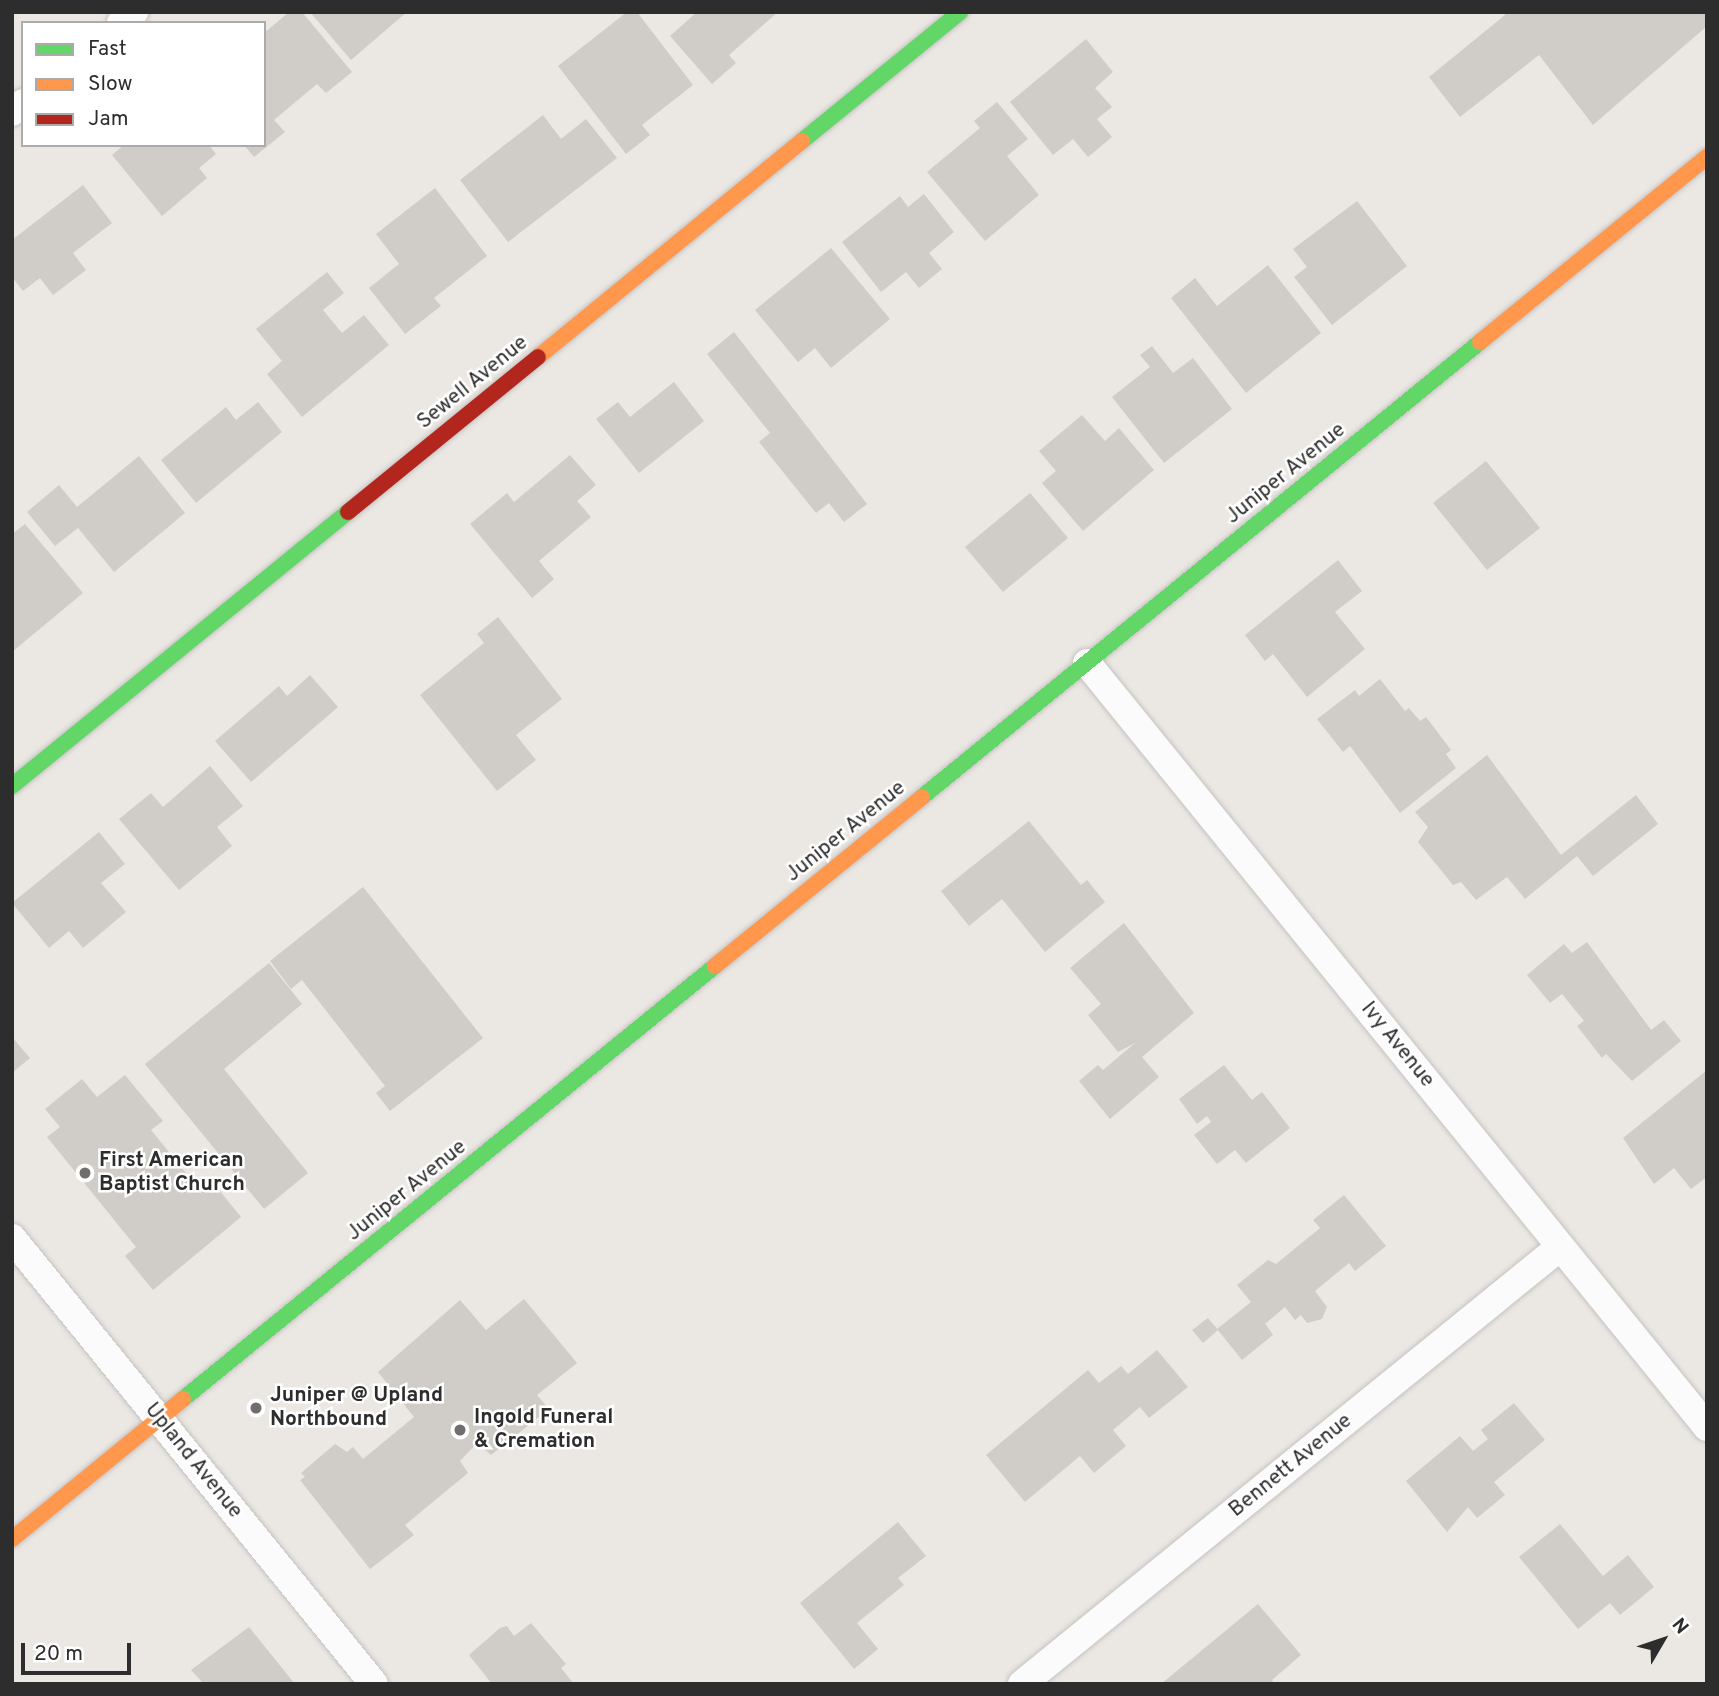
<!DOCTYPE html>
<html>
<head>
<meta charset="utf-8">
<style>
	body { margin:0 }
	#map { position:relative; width:1719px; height:1696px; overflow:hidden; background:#ebe7e2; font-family:Overpass,sans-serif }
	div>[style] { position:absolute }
	.building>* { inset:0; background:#d0cdc9 }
	.roads { filter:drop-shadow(0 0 2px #c4c3c3) drop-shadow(0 0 2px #c4c3c3) }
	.street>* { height:28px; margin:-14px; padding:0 14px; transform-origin:14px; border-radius:14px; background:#fcfbfb }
	.fast>* { height:16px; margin:-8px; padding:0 8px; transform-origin:8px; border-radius:8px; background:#63d668 }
	.slow>* { height:16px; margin:-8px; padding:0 8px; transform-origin:8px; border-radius:8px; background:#ff974d }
	.jam>* { height:16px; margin:-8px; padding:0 8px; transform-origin:8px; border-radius:8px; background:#b3261e }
	.dots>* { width:19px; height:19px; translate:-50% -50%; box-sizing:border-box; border:4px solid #fff; border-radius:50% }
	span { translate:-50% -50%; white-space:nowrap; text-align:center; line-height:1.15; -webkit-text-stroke:5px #fff; paint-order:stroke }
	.street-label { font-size:21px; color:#2d2d2d }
	.poi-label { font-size:21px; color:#2d2d2d; font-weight:700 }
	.left { translate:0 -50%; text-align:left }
	.frame { position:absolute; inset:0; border:14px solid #2d2d2d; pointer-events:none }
	.legend { position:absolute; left:21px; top:21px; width:245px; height:126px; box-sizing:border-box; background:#fff; border:2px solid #ababab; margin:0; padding:9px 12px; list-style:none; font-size:21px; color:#2d2d2d }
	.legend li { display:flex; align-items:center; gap:14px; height:35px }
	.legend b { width:35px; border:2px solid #ababab }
	.north { position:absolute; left:1628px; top:1605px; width:70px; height:70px; -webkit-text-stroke:5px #fff; paint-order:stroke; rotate:51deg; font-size:19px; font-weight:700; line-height:28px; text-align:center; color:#2d2d2d }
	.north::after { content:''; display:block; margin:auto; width:24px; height:32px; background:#2d2d2d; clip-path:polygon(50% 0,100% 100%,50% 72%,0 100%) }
	.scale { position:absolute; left:21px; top:1643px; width:110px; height:32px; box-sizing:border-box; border:4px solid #2d2d2d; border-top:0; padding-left:9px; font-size:21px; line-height:24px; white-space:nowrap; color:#2d2d2d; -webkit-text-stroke:5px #fff; paint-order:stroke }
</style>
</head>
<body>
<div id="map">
	<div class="building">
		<div style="clip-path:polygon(289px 12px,302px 12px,352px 72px,326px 93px,317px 84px,274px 120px,285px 132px,254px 157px,244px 145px,264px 145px,264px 33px)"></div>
		<div style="clip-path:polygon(310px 12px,407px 12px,351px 60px)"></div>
		<div style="clip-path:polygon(627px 12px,637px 12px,693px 85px,642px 125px,650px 135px,626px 154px,558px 66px)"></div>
		<div style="clip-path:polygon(697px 12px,778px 12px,729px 55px,736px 63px,712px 84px,670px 36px)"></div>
		<div style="clip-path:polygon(1503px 12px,1707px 12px,1707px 26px,1593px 125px,1539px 55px,1460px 117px,1429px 77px,1505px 15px)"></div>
		<div style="clip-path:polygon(1086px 39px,1113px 72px,1095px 88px,1112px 107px,1097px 119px,1112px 137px,1088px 157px,1073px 139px,1053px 155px,1010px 102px)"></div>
		<div style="clip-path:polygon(997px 102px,1028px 139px,1007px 156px,1039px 195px,985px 241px,927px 172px,980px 128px,974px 121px)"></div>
		<div style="clip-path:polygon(543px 115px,561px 139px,586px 119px,617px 158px,508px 242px,460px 180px)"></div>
		<div style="clip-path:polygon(124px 145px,209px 145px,216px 154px,199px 168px,207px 178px,162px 216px,112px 155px)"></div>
		<div style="clip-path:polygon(83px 185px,112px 223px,73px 253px,86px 270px,53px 295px,40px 278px,23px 291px,12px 277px,12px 240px)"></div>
		<div style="clip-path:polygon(435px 188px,487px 256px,434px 298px,441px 306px,405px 334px,369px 288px,399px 264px,376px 234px)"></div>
		<div style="clip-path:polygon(924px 194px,954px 232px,929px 253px,942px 269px,919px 288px,906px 272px,881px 292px,842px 242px,900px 196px,908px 207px)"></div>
		<div style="clip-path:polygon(1357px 201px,1407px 266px,1332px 325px,1294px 277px,1307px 267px,1293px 249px)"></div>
		<div style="clip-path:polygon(831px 248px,890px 319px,831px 368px,815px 348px,798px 362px,755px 310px)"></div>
		<div style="clip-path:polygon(1268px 265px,1321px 333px,1246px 393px,1171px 298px,1195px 278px,1217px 306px)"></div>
		<div style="clip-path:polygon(327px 272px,344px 293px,323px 310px,342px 333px,364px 315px,389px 345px,302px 417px,267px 374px,282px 361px,256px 329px)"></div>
		<div style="clip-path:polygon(734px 332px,867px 504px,844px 522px,829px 503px,816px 513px,759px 442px,770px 433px,707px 354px)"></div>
		<div style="clip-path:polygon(1152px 346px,1173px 373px,1193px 358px,1232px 409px,1164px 463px,1112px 397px,1150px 367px,1140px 355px)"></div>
		<div style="clip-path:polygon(674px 382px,704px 421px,639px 473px,596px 419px,618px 402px,630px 417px)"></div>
		<div style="clip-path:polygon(258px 402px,282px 432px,196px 503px,161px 460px,226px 407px,236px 420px)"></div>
		<div style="clip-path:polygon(1082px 415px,1105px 441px,1119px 428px,1154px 470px,1083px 531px,1042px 483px,1056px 471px,1039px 451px)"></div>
		<div style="clip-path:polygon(570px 455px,596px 485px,577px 501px,591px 517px,539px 561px,554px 579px,532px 598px,470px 524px,507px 493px,514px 502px)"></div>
		<div style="clip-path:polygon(139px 456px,185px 513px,114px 572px,78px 528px,55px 546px,27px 512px,59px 485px,77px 507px)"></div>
		<div style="clip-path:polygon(1486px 461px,1540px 528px,1487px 570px,1433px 503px)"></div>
		<div style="clip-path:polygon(1030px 493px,1068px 538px,1003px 592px,965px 547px)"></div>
		<div style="clip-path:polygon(25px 524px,83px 593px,12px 652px,12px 534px)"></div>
		<div style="clip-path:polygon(1338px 560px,1362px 591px,1335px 612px,1365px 649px,1307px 697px,1273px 654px,1265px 661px,1245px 635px)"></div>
		<div style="clip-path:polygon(498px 617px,562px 699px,516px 735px,536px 760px,497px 791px,420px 695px,484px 643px,477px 634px)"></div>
		<div style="clip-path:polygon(310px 675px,338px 707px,251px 782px,215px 741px,279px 686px,287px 696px)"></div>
		<div style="clip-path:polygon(1380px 679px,1405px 711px,1409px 708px,1420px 721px,1426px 717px,1451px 750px,1446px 754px,1456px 768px,1400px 813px,1350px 746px,1343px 752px,1317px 719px,1355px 690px,1359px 696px)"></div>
		<div style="clip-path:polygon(1487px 755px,1561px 855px,1636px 795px,1658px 824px,1593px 876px,1577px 856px,1525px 899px,1507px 877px,1476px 900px,1461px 882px,1453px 885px,1418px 842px,1428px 827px,1415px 812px)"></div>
		<div style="clip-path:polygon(210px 766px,243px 806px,217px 827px,232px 846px,179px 890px,119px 819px,151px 793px,163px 807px)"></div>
		<div style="clip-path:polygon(1029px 821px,1081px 885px,1087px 880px,1105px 902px,1045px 952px,1002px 899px,969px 926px,941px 891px)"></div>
		<div style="clip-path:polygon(99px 832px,125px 864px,101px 883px,126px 912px,83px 948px,69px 931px,49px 948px,12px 903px)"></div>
		<div style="clip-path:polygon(363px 887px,483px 1038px,390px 1111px,376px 1093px,385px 1086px,302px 980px,291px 989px,270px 961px)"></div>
		<div style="clip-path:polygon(1124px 923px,1194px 1013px,1142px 1057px,1159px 1077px,1110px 1119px,1079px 1081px,1098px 1065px,1103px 1070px,1135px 1043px,1118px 1052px,1088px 1015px,1101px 1004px,1070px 968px)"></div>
		<div style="clip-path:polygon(1587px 942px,1651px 1030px,1664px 1020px,1681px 1041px,1632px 1081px,1606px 1054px,1602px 1058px,1577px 1026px,1584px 1021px,1562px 994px,1550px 1003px,1527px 975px,1564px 944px,1572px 953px)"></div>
		<div style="clip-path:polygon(269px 963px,302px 1004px,224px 1069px,308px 1173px,264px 1209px,145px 1064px)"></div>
		<div style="clip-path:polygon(12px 1037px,30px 1058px,12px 1073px)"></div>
		<div style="clip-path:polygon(1224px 1065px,1252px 1100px,1262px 1092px,1290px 1128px,1246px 1163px,1235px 1150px,1217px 1164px,1194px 1135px,1211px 1122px,1207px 1116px,1197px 1124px,1179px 1099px)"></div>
		<div style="clip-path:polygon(1707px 1070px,1707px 1177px,1691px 1189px,1674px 1168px,1654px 1184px,1623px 1138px)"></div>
		<div style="clip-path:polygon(125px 1075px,163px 1121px,151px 1130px,199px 1189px,210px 1179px,241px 1217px,153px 1290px,125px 1256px,136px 1247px,47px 1137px,60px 1127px,45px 1109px,82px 1079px,97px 1097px)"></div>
		<div style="clip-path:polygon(1344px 1195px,1386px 1246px,1355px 1271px,1349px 1263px,1315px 1291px,1327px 1307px,1322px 1319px,1307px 1323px,1301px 1315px,1295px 1320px,1285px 1307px,1265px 1324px,1258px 1313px,1273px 1335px,1242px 1360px,1217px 1329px,1251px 1302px,1237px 1285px,1268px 1260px,1276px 1264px,1320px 1228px,1313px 1220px)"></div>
		<div style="clip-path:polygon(524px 1299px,577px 1363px,537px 1395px,549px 1409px,491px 1455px,477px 1443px,460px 1461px,468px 1473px,405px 1525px,414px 1535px,370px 1569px,300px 1480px,305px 1477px,301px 1473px,335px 1444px,347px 1452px,353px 1447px,363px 1459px,414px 1417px,378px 1372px,460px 1300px,486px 1330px)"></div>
		<div style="clip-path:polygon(1208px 1318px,1218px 1330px,1203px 1343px,1192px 1330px)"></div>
		<div style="clip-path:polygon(1157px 1350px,1188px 1387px,1149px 1418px,1140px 1407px,1113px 1430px,1126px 1446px,1094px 1473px,1080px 1456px,1025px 1502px,986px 1455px,1088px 1370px,1099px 1383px,1121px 1366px,1128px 1374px)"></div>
		<div style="clip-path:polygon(1514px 1403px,1545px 1440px,1494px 1482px,1505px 1495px,1477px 1518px,1468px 1507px,1447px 1532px,1406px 1481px,1460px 1436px,1473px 1451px,1488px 1439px,1481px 1430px)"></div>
		<div style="clip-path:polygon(898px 1522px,926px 1556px,898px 1578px,904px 1585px,857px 1623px,878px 1649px,854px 1669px,800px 1603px)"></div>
		<div style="clip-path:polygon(1560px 1524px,1603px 1576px,1628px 1555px,1654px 1587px,1620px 1615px,1610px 1603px,1578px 1629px,1519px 1557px)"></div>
		<div style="clip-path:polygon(1258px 1604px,1301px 1655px,1272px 1680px,1275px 1684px,1161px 1684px)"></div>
		<div style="clip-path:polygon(531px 1623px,566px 1664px,561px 1668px,574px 1684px,492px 1684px,469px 1655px,500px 1628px,507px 1626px,514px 1636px)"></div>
		<div style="clip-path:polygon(249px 1627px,295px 1684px,204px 1684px,191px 1670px)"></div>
	</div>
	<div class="roads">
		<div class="street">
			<div style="left:121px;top:23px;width:17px;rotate:-40deg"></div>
			<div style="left:12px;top:112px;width:14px;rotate:-39deg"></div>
			<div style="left:1087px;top:663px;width:984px;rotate:50.94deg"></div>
			<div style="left:12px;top:1238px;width:574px;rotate:50.94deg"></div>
			<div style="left:1022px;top:1684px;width:693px;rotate:-39.09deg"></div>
		</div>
		<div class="fast">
			<div style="left:802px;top:141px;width:204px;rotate:-39.2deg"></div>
			<div style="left:12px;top:786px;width:434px;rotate:-39.2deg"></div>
			<div style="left:922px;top:797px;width:720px;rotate:-39.19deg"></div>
			<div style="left:183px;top:1399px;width:686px;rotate:-39.14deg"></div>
		</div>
		<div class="slow">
			<div style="left:1480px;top:342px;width:293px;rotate:-39.2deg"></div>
			<div style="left:538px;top:357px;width:341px;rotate:-39.3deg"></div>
			<div style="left:715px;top:966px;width:267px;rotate:-39.2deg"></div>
			<div style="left:12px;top:1539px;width:221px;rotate:-39.3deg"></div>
		</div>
		<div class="jam">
			<div style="left:348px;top:512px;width:245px;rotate:-39.2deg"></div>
		</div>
	</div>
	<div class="dots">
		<div style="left:85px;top:1173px;background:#706e6c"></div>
		<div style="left:256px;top:1408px;background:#706e6c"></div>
		<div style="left:460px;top:1430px;background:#706e6c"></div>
	</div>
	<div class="street-label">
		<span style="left:473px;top:383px;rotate:-39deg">Sewell Avenue</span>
		<span style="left:1286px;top:474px;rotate:-39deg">Juniper Avenue</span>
		<span style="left:846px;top:832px;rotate:-39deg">Juniper Avenue</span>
		<span style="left:1397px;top:1045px;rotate:51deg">Ivy Avenue</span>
		<span style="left:407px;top:1191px;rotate:-39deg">Juniper Avenue</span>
		<span style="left:193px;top:1461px;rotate:51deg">Upland Avenue</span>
		<span style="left:1291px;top:1466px;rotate:-39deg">Bennett Avenue</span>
	</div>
	<div class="poi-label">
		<span class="left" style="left:99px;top:1173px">First American<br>Baptist Church</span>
		<span class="left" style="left:270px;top:1408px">Juniper @ Upland<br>Northbound</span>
		<span class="left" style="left:474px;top:1430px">Ingold Funeral<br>&amp; Cremation</span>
	</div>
	<div class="frame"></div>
	<ul class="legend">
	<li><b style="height:9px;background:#63d668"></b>Fast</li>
	<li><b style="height:9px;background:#ff974d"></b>Slow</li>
	<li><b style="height:9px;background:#b3261e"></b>Jam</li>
	</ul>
	<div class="north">N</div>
	<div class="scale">20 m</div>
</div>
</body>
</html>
